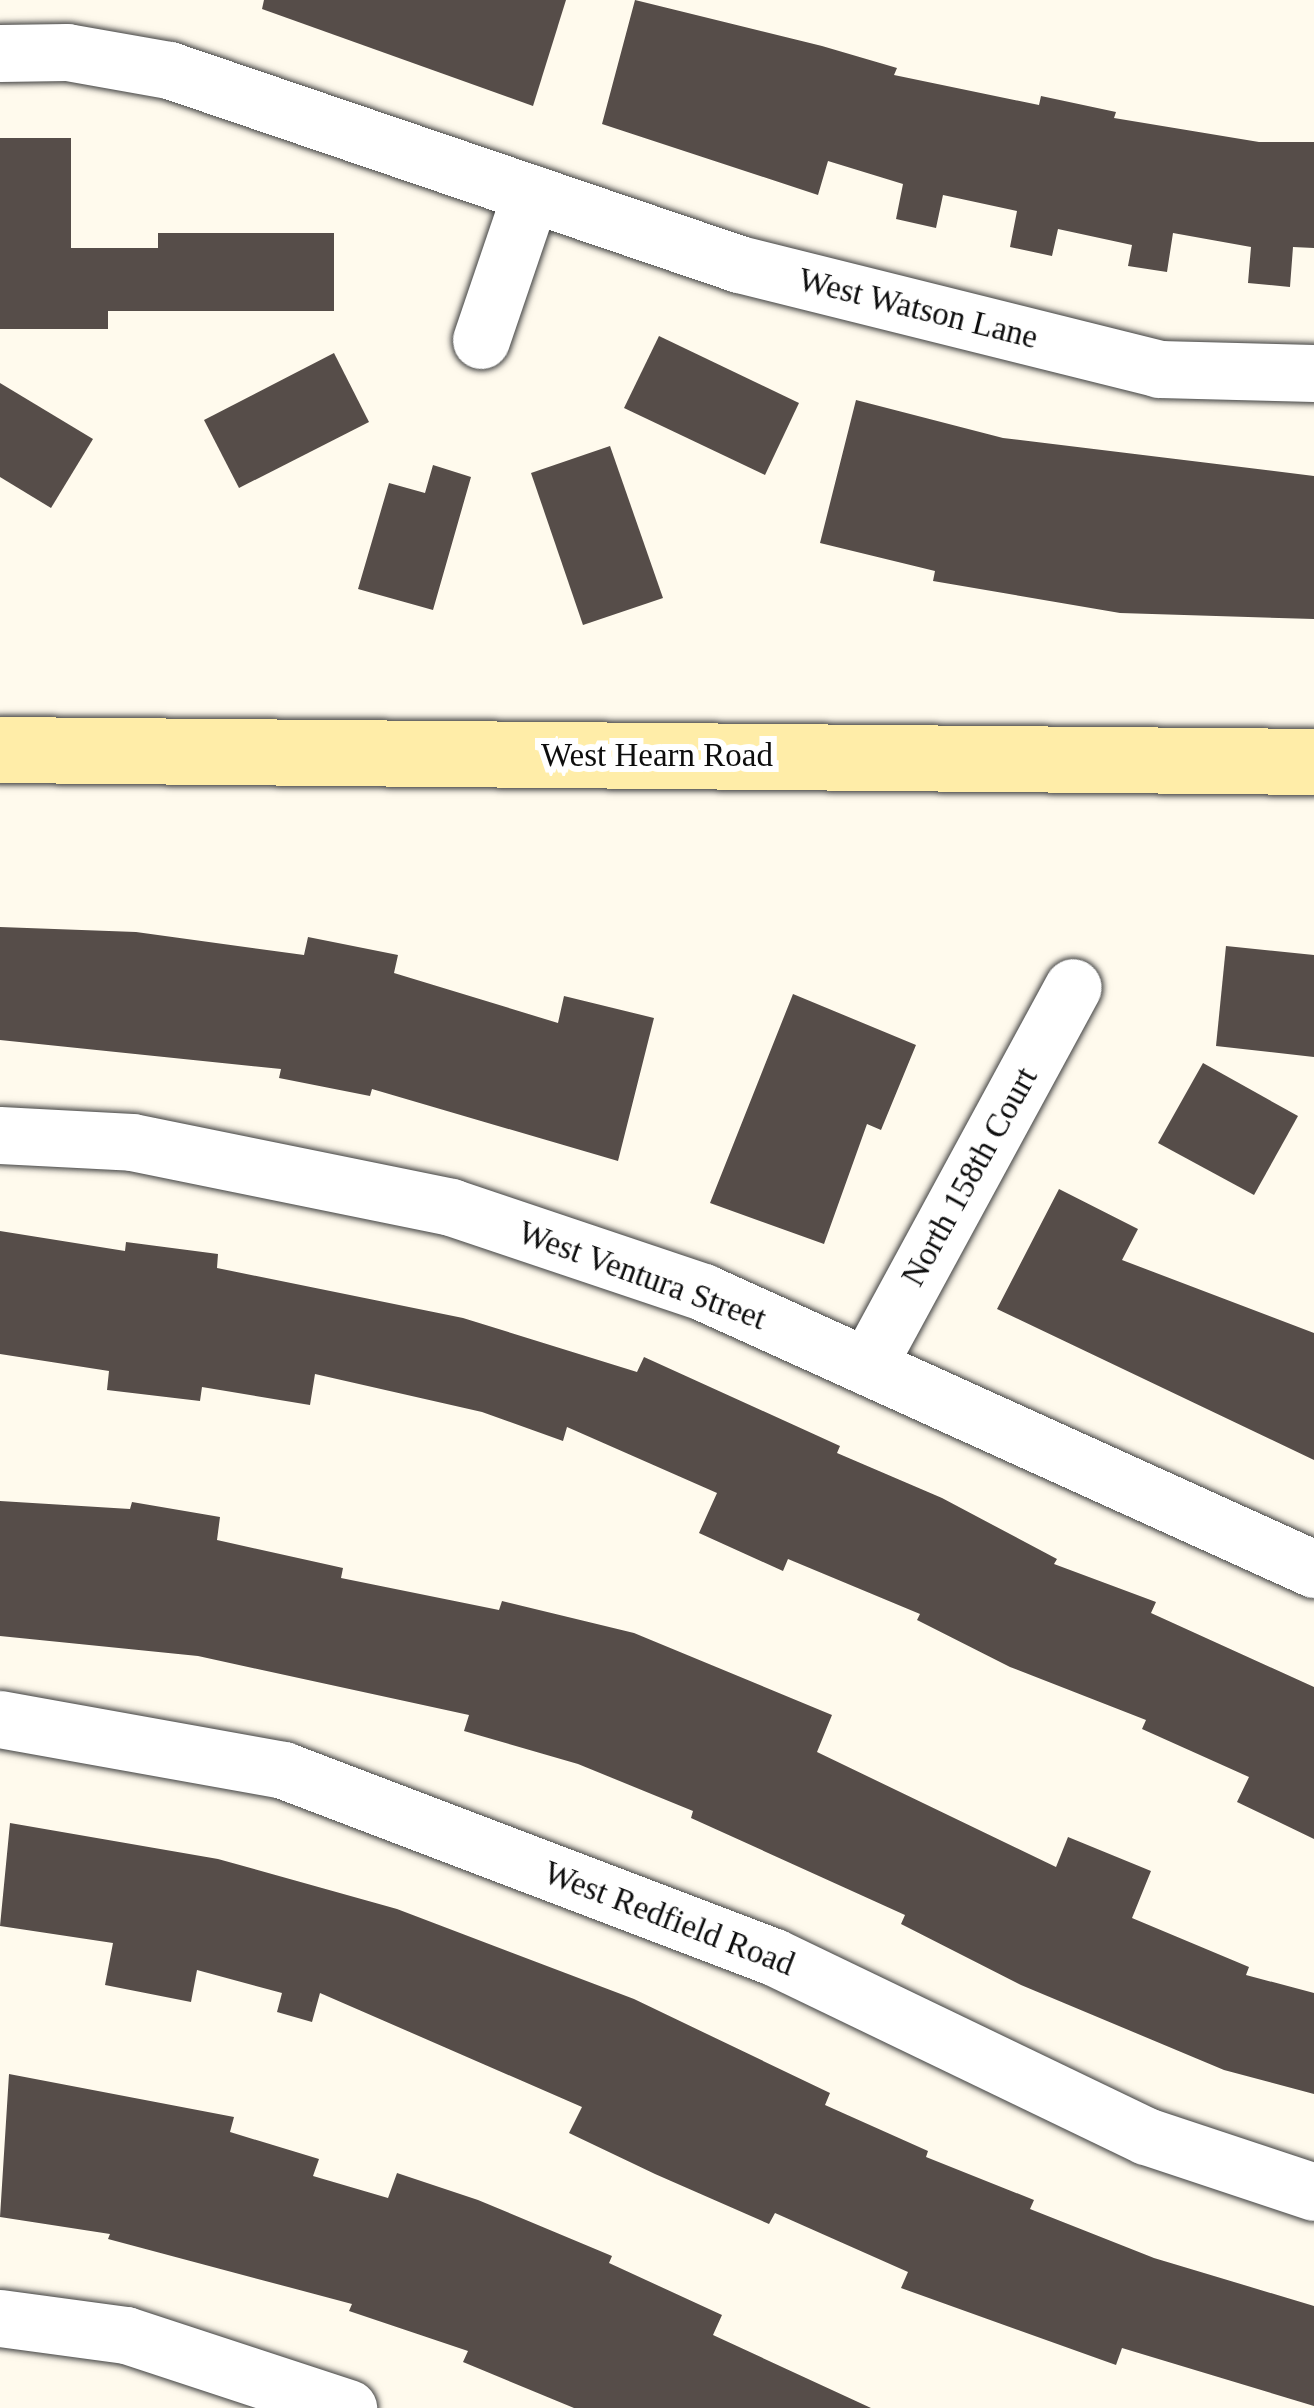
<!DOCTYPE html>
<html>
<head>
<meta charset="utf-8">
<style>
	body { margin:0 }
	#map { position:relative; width:1314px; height:2408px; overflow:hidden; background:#fffaed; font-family:Georgia,serif }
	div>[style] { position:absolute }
	.building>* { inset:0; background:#564d49 }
	.roads { filter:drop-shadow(0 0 3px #404040) drop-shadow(0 0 3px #404040) }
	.street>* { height:57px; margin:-28.5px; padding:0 28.5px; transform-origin:28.5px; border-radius:28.5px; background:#fff }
	.secondary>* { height:66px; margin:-33px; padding:0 33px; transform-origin:33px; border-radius:33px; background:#ffeda8 }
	span { translate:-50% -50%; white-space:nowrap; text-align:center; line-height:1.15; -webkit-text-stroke:12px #fff; paint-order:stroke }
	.street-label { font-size:33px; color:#0d0d0d }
</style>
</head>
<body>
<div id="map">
	<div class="building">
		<div style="clip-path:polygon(264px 0,566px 0,533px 106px,262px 9px)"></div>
		<div style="clip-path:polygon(635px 0,822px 46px,897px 68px,894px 75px,1039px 105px,1041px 96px,1116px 112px,1114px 118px,1259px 142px,1314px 142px,1314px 248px,1293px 247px,1290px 287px,1248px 283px,1251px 247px,1173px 233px,1167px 272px,1128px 266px,1132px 245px,1058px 229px,1052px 256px,1010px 247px,1017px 211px,943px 195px,936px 228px,896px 219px,903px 184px,828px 161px,818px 195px,602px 124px)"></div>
		<div style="clip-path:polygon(0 138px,71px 138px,71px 248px,158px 248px,158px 233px,334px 233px,334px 311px,108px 311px,108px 329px,0 329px)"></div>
		<div style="clip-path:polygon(659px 336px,799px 403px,765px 475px,624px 408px)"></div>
		<div style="clip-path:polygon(334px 353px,369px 422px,239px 488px,204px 420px)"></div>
		<div style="clip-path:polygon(0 383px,93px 439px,51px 508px,0 477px)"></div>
		<div style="clip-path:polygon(856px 400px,1003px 438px,1314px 476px,1314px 619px,1120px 613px,933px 581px,935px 571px,820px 543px)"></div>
		<div style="clip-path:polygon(610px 446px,663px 598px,583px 625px,531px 473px)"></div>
		<div style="clip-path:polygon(433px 465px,471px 477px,433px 610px,358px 589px,389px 483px,425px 493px)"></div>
		<div style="clip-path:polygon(0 927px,136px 932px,304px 955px,308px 937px,398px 955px,394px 973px,558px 1023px,564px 996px,654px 1018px,618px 1161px,372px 1089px,370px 1096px,279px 1078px,281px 1069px,0 1040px)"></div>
		<div style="clip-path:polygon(1226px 946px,1314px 955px,1314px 1057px,1216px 1046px)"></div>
		<div style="clip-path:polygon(793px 994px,916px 1045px,881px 1130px,867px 1124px,824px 1244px,710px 1203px)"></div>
		<div style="clip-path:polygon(1203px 1063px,1298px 1116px,1254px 1195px,1158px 1143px)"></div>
		<div style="clip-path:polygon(1059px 1189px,1138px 1229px,1122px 1260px,1314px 1333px,1314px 1460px,997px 1309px)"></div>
		<div style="clip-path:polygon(0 1231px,125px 1251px,126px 1242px,218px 1254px,217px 1268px,463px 1318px,637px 1372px,644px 1357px,840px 1446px,837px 1453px,942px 1498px,1057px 1559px,1054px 1564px,1156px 1602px,1151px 1613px,1314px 1687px,1314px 1839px,1237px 1802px,1249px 1777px,1142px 1729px,1146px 1720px,1010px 1667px,917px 1620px,920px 1614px,788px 1559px,783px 1571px,699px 1533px,717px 1493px,567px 1427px,563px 1441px,482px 1412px,315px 1374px,310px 1405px,202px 1387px,200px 1401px,107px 1390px,109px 1371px,0 1354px)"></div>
		<div style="clip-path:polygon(0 1501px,130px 1509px,132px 1502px,220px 1517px,217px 1540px,343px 1568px,341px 1578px,499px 1610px,502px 1601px,634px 1633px,832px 1715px,817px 1752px,1056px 1867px,1068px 1837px,1151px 1871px,1132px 1918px,1249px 1967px,1246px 1975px,1314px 1993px,1314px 2094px,1224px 2070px,1021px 1985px,901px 1924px,905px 1915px,691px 1818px,693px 1811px,578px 1764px,464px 1731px,469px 1715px,198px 1656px,0 1636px)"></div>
		<div style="clip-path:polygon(10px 1823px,218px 1859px,397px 1909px,634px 1999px,830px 2093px,825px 2105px,928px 2151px,926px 2157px,1034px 2200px,1030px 2209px,1154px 2258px,1314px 2306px,1314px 2406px,1122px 2348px,1116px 2365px,901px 2288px,908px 2272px,775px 2213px,769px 2224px,655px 2174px,569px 2133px,582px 2107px,320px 1993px,312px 2022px,277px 2012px,282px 1993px,197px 1970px,191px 2002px,105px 1985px,113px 1943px,0 1926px)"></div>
		<div style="clip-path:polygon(9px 2074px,234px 2117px,230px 2132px,319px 2159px,313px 2176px,388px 2198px,397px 2173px,478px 2200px,612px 2256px,609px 2263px,722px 2315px,713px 2335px,871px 2408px,574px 2408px,463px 2362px,468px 2351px,349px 2311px,352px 2304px,108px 2239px,110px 2234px,0 2217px)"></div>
	</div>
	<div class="roads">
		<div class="street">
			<div style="left:0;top:53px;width:67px;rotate:-0.9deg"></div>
			<div style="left:67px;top:52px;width:104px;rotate:10deg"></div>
			<div style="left:169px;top:70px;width:602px;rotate:18.8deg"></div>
			<div style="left:739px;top:264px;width:433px;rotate:14deg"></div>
			<div style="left:1159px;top:369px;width:155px;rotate:1.5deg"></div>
			<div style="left:481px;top:340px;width:155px;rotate:-71.2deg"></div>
			<div style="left:0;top:1135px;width:132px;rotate:3deg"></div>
			<div style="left:132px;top:1142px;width:326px;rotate:11.5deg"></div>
			<div style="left:451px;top:1207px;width:266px;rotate:18.6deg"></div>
			<div style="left:703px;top:1292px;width:671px;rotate:24.39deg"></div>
			<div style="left:867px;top:1366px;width:431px;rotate:-61.5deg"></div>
			<div style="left:0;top:1719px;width:288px;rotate:10.2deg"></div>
			<div style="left:283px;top:1770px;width:525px;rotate:20.85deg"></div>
			<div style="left:774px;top:1957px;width:413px;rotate:25.7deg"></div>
			<div style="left:1146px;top:2136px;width:177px;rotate:18.4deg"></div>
			<div style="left:0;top:2318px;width:127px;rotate:7.7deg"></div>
			<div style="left:126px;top:2335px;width:234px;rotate:18.2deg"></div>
		</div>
		<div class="secondary">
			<div style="left:0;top:750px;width:1314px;rotate:0.52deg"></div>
		</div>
	</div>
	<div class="street-label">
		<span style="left:918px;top:309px;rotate:14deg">West Watson Lane</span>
		<span style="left:657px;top:756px">West Hearn Road</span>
		<span style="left:970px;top:1177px;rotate:-61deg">North 158th Court</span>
		<span style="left:642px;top:1276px;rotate:20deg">West Ventura Street</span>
		<span style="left:669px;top:1919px;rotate:21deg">West Redfield Road</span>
	</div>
</div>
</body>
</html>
